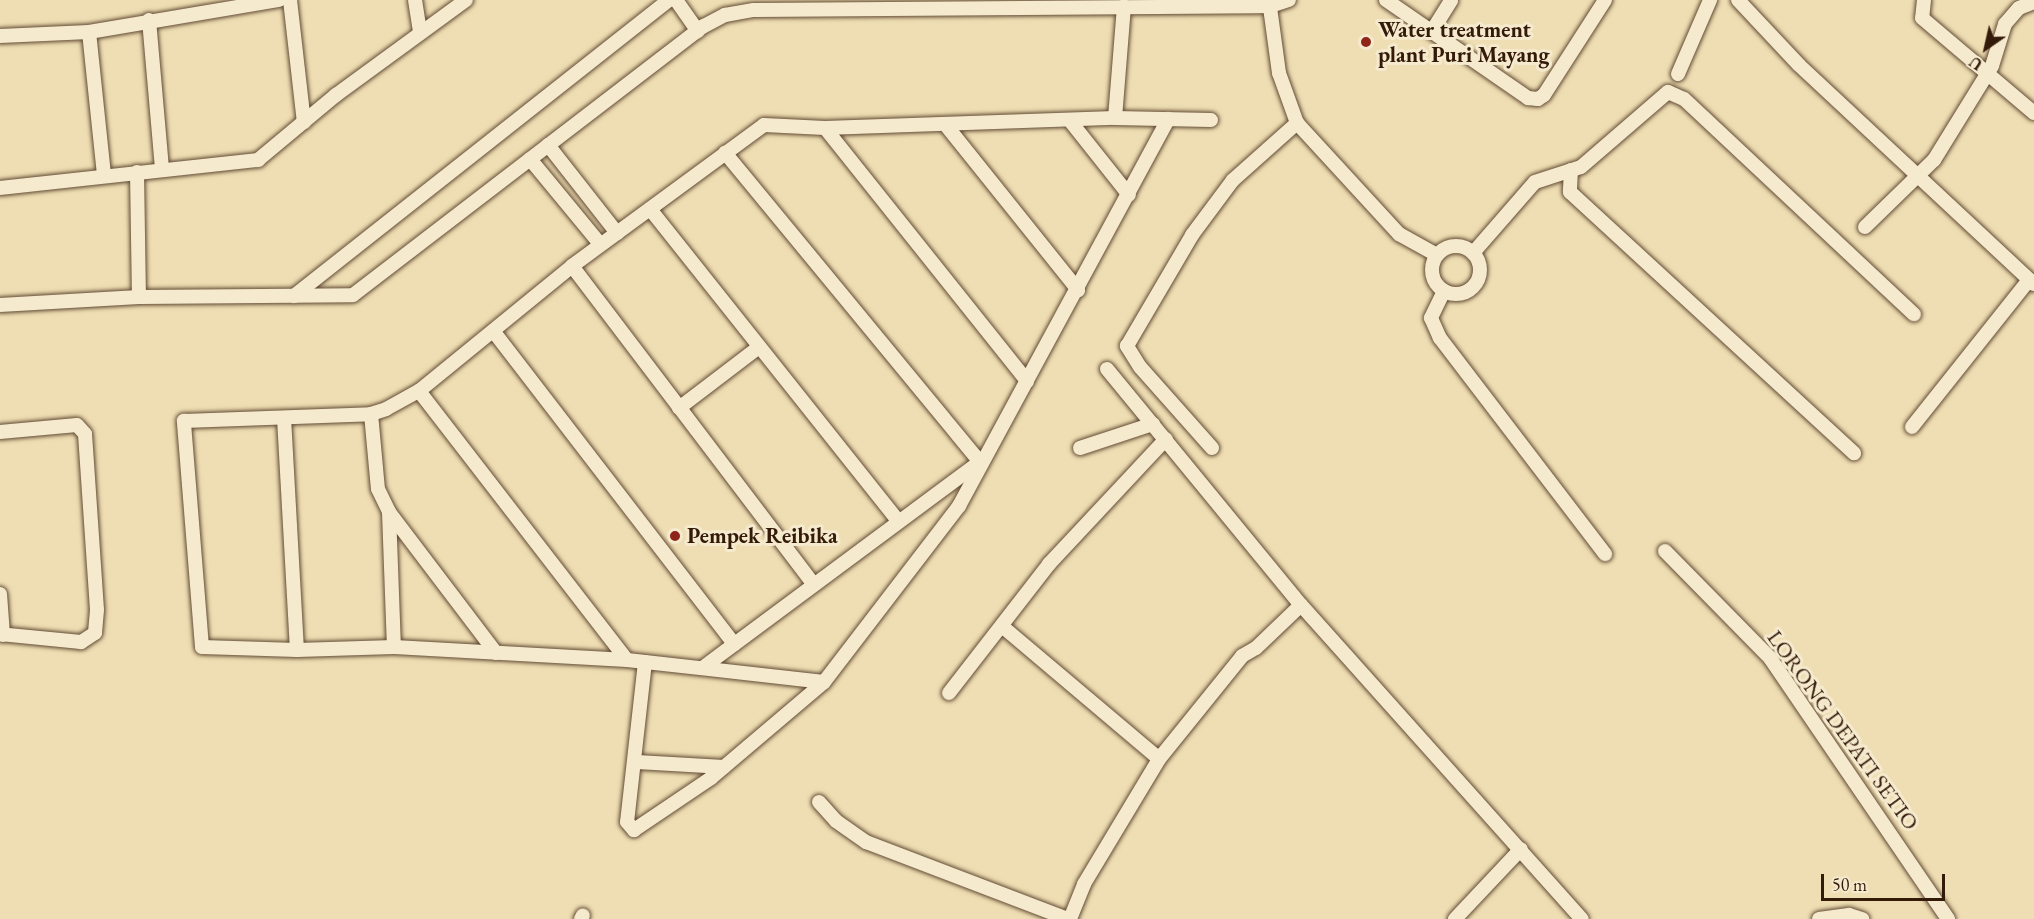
<!DOCTYPE html>
<html>
<head>
<meta charset="utf-8">
<style>
	body { margin:0 }
	#map { position:relative; width:2034px; height:919px; overflow:hidden; background:#efdeb3; font-family:"EB Garamond",serif }
	div>[style] { position:absolute }
	.roads { filter:drop-shadow(0 0 2px #624b34) drop-shadow(0 0 2px #624b34) }
	.street>* { height:14px; margin:-7px; padding:0 7px; transform-origin:7px; border-radius:7px; background:#f5eace }
	.street>.ring { margin:-7px; padding:0; box-sizing:content-box; background:none; border:14px solid #f5eace; border-radius:50% }
	.dots>* { width:16px; height:16px; translate:-50% -50%; box-sizing:border-box; border:3px solid #f5eace; border-radius:50% }
	span { translate:-50% -50%; white-space:nowrap; text-align:center; line-height:1.15; -webkit-text-stroke:6px #f5eace; paint-order:stroke }
	.poi-label { font-size:22px; color:#331a09; font-weight:700 }
	.left { translate:0 -50%; text-align:left }
	.street-label { font-size:22px; color:#331a09 }
	.north { position:absolute; left:1956px; top:18px; width:60px; height:60px; -webkit-text-stroke:4px #f5eace; paint-order:stroke; rotate:214deg; font-size:16px; font-weight:700; line-height:24px; text-align:center; color:#331a09 }
	.north::after { content:''; display:block; margin:auto; width:21px; height:27px; background:#331a09; clip-path:polygon(50% 0,100% 100%,50% 72%,0 100%) }
	.scale { position:absolute; left:1821px; top:874px; width:124px; height:27px; box-sizing:border-box; border:3px solid #331a09; border-top:0; padding-left:8px; font-size:18px; line-height:21px; white-space:nowrap; color:#331a09; -webkit-text-stroke:4px #f5eace; paint-order:stroke }
</style>
</head>
<body>
<div id="map">
	<div class="roads">
		<div class="street">
			<div style="left:290px;top:0;width:123px;rotate:83.5deg"></div>
			<div style="left:415px;top:0;width:33px;rotate:81deg"></div>
			<div style="left:676px;top:0;width:38px;rotate:55deg"></div>
			<div style="left:1269px;top:0;width:74px;rotate:82.2deg"></div>
			<div style="left:1279px;top:73px;width:53px;rotate:70.2deg"></div>
			<div style="left:1297px;top:123px;width:151px;rotate:47.4deg"></div>
			<div style="left:1399px;top:234px;width:43px;rotate:28.9deg"></div>
			<div style="left:1386px;top:0;width:173px;rotate:34.6deg"></div>
			<div style="left:1528px;top:98px;width:10px;rotate:6deg"></div>
			<div style="left:1538px;top:99px;width:7px;rotate:-34deg"></div>
			<div style="left:1544px;top:95px;width:113px;rotate:-57.3deg"></div>
			<div style="left:1738px;top:0;width:89px;rotate:46.8deg"></div>
			<div style="left:1799px;top:65px;width:321px;rotate:43deg"></div>
			<div style="left:1924px;top:0;width:18px;rotate:96deg"></div>
			<div style="left:1922px;top:18px;width:147px;rotate:40.3deg"></div>
			<div style="left:149px;top:20px;width:150px;rotate:85deg"></div>
			<div style="left:1432px;top:31px;width:36px;rotate:-58deg"></div>
			<div style="left:89px;top:32px;width:143px;rotate:84deg"></div>
			<div style="left:0;top:36px;width:89px;rotate:-2.6deg"></div>
			<div style="left:89px;top:32px;width:193px;rotate:-9.6deg"></div>
			<div style="left:1678px;top:74px;width:81px;rotate:-66.6deg"></div>
			<div style="left:1115px;top:118px;width:112px;rotate:-85.4deg"></div>
			<div style="left:1071px;top:122px;width:93px;rotate:51.5deg"></div>
			<div style="left:945px;top:124px;width:213px;rotate:51.3deg"></div>
			<div style="left:825px;top:128px;width:324px;rotate:51.4deg"></div>
			<div style="left:548px;top:145px;width:112px;rotate:51.9deg"></div>
			<div style="left:530px;top:159px;width:110px;rotate:50.5deg"></div>
			<div style="left:1571px;top:170px;width:22px;rotate:93deg"></div>
			<div style="left:1570px;top:192px;width:386px;rotate:42.6deg"></div>
			<div style="left:137px;top:172px;width:125px;rotate:89.1deg"></div>
			<div style="left:0;top:188px;width:260px;rotate:-6.2deg"></div>
			<div style="left:258px;top:160px;width:102px;rotate:-39.8deg"></div>
			<div style="left:336px;top:95px;width:161px;rotate:-36.2deg"></div>
			<div style="left:650px;top:209px;width:397px;rotate:51.5deg"></div>
			<div style="left:1865px;top:227px;width:96px;rotate:-44.2deg"></div>
			<div style="left:1934px;top:160px;width:110px;rotate:-58.3deg"></div>
			<div style="left:1992px;top:66px;width:44px;rotate:-72.8deg"></div>
			<div style="left:2005px;top:24px;width:21px;rotate:-49deg"></div>
			<div style="left:2019px;top:8px;width:16px;rotate:-22deg"></div>
			<div class="ring" style="left:1432px;top:246px;width:34px;height:34px"></div>
			<div style="left:1473px;top:253px;width:94px;rotate:-48.9deg"></div>
			<div style="left:1535px;top:182px;width:48px;rotate:-18.1deg"></div>
			<div style="left:1581px;top:167px;width:115px;rotate:-40.8deg"></div>
			<div style="left:1668px;top:92px;width:17px;rotate:24deg"></div>
			<div style="left:1684px;top:99px;width:315px;rotate:43.1deg"></div>
			<div style="left:572px;top:266px;width:398px;rotate:52.8deg"></div>
			<div style="left:1444px;top:291px;width:30px;rotate:116deg"></div>
			<div style="left:1431px;top:318px;width:22px;rotate:66deg"></div>
			<div style="left:1440px;top:338px;width:272px;rotate:52.6deg"></div>
			<div style="left:294px;top:296px;width:478px;rotate:-38.3deg"></div>
			<div style="left:0;top:305px;width:139px;rotate:-3.3deg"></div>
			<div style="left:139px;top:297px;width:214px;rotate:-0.5deg"></div>
			<div style="left:353px;top:295px;width:442px;rotate:-37.5deg"></div>
			<div style="left:704px;top:26px;width:24px;rotate:-28deg"></div>
			<div style="left:725px;top:15px;width:29px;rotate:-10deg"></div>
			<div style="left:754px;top:10px;width:516px;rotate:-0.44deg"></div>
			<div style="left:1270px;top:6px;width:20px;rotate:-18deg"></div>
			<div style="left:494px;top:332px;width:394px;rotate:52.4deg"></div>
			<div style="left:1107px;top:369px;width:306px;rotate:50.6deg"></div>
			<div style="left:1301px;top:605px;width:421px;rotate:48.2deg"></div>
			<div style="left:419px;top:391px;width:340px;rotate:52.3deg"></div>
			<div style="left:679px;top:408px;width:101px;rotate:-37.3deg"></div>
			<div style="left:371px;top:414px;width:75px;rotate:84.7deg"></div>
			<div style="left:378px;top:489px;width:25px;rotate:64deg"></div>
			<div style="left:389px;top:512px;width:135px;rotate:87.9deg"></div>
			<div style="left:284px;top:418px;width:232px;rotate:86.8deg"></div>
			<div style="left:1912px;top:427px;width:188px;rotate:-51.5deg"></div>
			<div style="left:0;top:432px;width:77px;rotate:-5.2deg"></div>
			<div style="left:77px;top:425px;width:12px;rotate:48deg"></div>
			<div style="left:85px;top:434px;width:176px;rotate:86.1deg"></div>
			<div style="left:97px;top:610px;width:23px;rotate:95deg"></div>
			<div style="left:95px;top:633px;width:17px;rotate:147deg"></div>
			<div style="left:81px;top:642px;width:81px;rotate:-174.4deg"></div>
			<div style="left:1080px;top:448px;width:77px;rotate:-18.2deg"></div>
			<div style="left:1212px;top:448px;width:108px;rotate:-131.6deg"></div>
			<div style="left:1140px;top:367px;width:25px;rotate:-122deg"></div>
			<div style="left:1127px;top:346px;width:129px;rotate:-59.6deg"></div>
			<div style="left:1192px;top:235px;width:69px;rotate:-53.3deg"></div>
			<div style="left:1233px;top:180px;width:86px;rotate:-41.7deg"></div>
			<div style="left:389px;top:512px;width:177px;rotate:52.8deg"></div>
			<div style="left:1665px;top:551px;width:150px;rotate:45.5deg"></div>
			<div style="left:1770px;top:658px;width:316px;rotate:55.7deg"></div>
			<div style="left:0;top:594px;width:41px;rotate:85.8deg"></div>
			<div style="left:1003px;top:627px;width:204px;rotate:40.2deg"></div>
			<div style="left:645px;top:662px;width:161px;rotate:96.4deg"></div>
			<div style="left:627px;top:822px;width:11px;rotate:49deg"></div>
			<div style="left:634px;top:830px;width:93px;rotate:-34deg"></div>
			<div style="left:711px;top:778px;width:148px;rotate:-40.3deg"></div>
			<div style="left:824px;top:682px;width:222px;rotate:-52.5deg"></div>
			<div style="left:959px;top:506px;width:440px;rotate:-61.6deg"></div>
			<div style="left:705px;top:666px;width:342px;rotate:-36.6deg"></div>
			<div style="left:980px;top:462px;width:401px;rotate:-129.5deg"></div>
			<div style="left:824px;top:682px;width:198px;rotate:-173.6deg"></div>
			<div style="left:627px;top:660px;width:233px;rotate:-176.8deg"></div>
			<div style="left:394px;top:647px;width:97px;rotate:178.2deg"></div>
			<div style="left:297px;top:650px;width:95px;rotate:-178.2deg"></div>
			<div style="left:202px;top:647px;width:227px;rotate:-94.6deg"></div>
			<div style="left:184px;top:421px;width:187px;rotate:-2.1deg"></div>
			<div style="left:371px;top:414px;width:16px;rotate:-18deg"></div>
			<div style="left:386px;top:409px;width:38px;rotate:-29deg"></div>
			<div style="left:419px;top:391px;width:198px;rotate:-39.2deg"></div>
			<div style="left:572px;top:266px;width:238px;rotate:-36.3deg"></div>
			<div style="left:764px;top:125px;width:61px;rotate:2.8deg"></div>
			<div style="left:825px;top:128px;width:290px;rotate:-2deg"></div>
			<div style="left:1115px;top:118px;width:96px;rotate:1.2deg"></div>
			<div style="left:949px;top:693px;width:163px;rotate:-52.2deg"></div>
			<div style="left:1049px;top:564px;width:171px;rotate:-46.9deg"></div>
			<div style="left:637px;top:762px;width:87px;rotate:3.3deg"></div>
			<div style="left:819px;top:802px;width:25px;rotate:48deg"></div>
			<div style="left:836px;top:821px;width:37px;rotate:35deg"></div>
			<div style="left:866px;top:842px;width:216px;rotate:20.9deg"></div>
			<div style="left:581px;top:919px;width:4px;rotate:-63deg"></div>
			<div style="left:1070px;top:919px;width:38px;rotate:-68deg"></div>
			<div style="left:1084px;top:884px;width:146px;rotate:-59deg"></div>
			<div style="left:1159px;top:759px;width:132px;rotate:-51.1deg"></div>
			<div style="left:1242px;top:656px;width:16px;rotate:-30deg"></div>
			<div style="left:1256px;top:648px;width:62px;rotate:-43.7deg"></div>
			<div style="left:1455px;top:919px;width:96px;rotate:-46.7deg"></div>
			<div style="left:1819px;top:919px;width:30px;rotate:-8deg"></div>
			<div style="left:1849px;top:915px;width:14px;rotate:17deg"></div>
		</div>
	</div>
	<div class="dots">
		<div style="left:1366px;top:42px;background:#8f2418"></div>
		<div style="left:675px;top:536px;background:#8f2418"></div>
	</div>
	<div class="poi-label">
		<span class="left" style="left:1378px;top:42px">Water treatment<br>plant Puri Mayang</span>
		<span class="left" style="left:687px;top:536px">Pempek Reibika</span>
	</div>
	<div class="street-label">
		<span style="left:1843px;top:730px;rotate:54deg">LORONG DEPATI SETIO</span>
	</div>
	<div class="north">U</div>
	<div class="scale">50 m</div>
</div>
</body>
</html>
